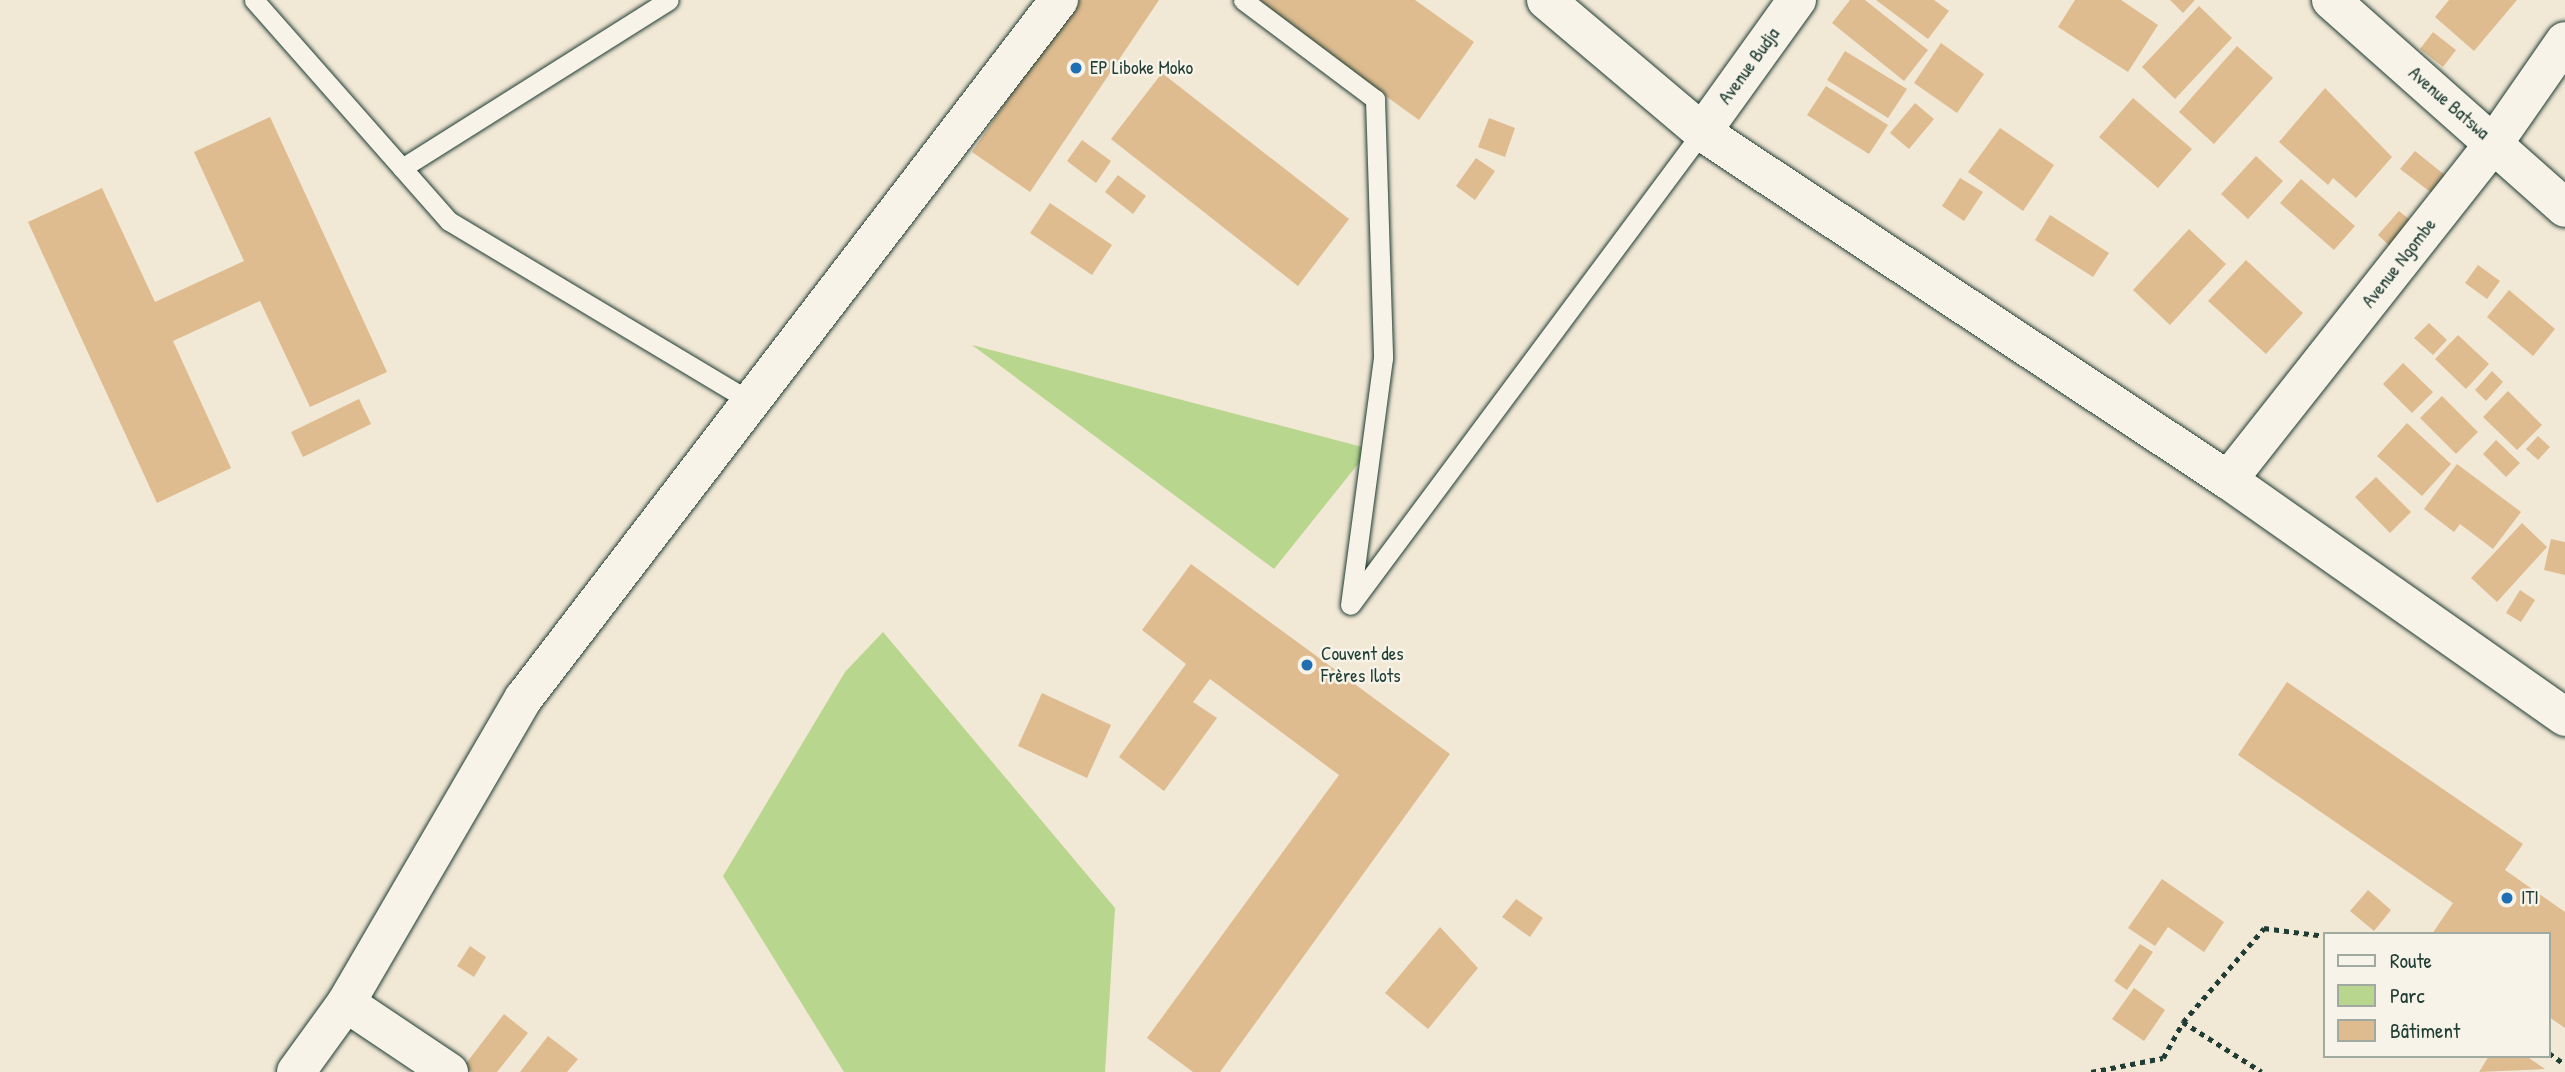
<!DOCTYPE html>
<html>
<head>
<meta charset="utf-8">
<style>
	body { margin:0 }
	#map { position:relative; width:2565px; height:1072px; overflow:hidden; background:#f2e8d6; font-family:"Patrick Hand",sans-serif }
	div>[style] { position:absolute }
	.green>* { inset:0; background:#b8d68e }
	.building>* { inset:0; background:#debc90 }
	.path>* { height:4.5px; margin-top:-2.25px; transform-origin:0; background:repeating-linear-gradient(90deg,#1f3d34 0 5px,transparent 0 10px) }
	.roads { filter:drop-shadow(0 0 2px #1f3d34) drop-shadow(0 0 2px #1f3d34) }
	.service>* { height:19px; margin:-9.5px; padding:0 9.5px; transform-origin:9.5px; border-radius:9.5px; background:#f7f3e8 }
	.minor>* { height:38px; margin:-19px; padding:0 19px; transform-origin:19px; border-radius:19px; background:#f7f3e8 }
	.tertiary>* { height:38px; margin:-19px; padding:0 19px; transform-origin:19px; border-radius:19px; background:#f7f3e8 }
	.dots>* { width:19px; height:19px; translate:-50% -50%; box-sizing:border-box; border:4px solid #f7f3e8; border-radius:50% }
	span { translate:-50% -50%; white-space:nowrap; text-align:center; line-height:1.15; -webkit-text-stroke:5px #f7f3e8; paint-order:stroke }
	.street-label { font-size:19px; color:#1f3d34 }
	.poi-label { font-size:19px; color:#1f3d34 }
	.left { translate:0 -50%; text-align:left }
	.legend { position:absolute; left:2323px; top:932px; width:228px; height:126px; box-sizing:border-box; background:#f7f3e8; border:2px solid #a1aaa0; margin:0; padding:9px 12px; list-style:none; font-size:21px; color:#1f3d34 }
	.legend li { display:flex; align-items:center; gap:14px; height:35px }
	.legend b { width:35px; border:2px solid #a1aaa0 }
</style>
</head>
<body>
<div id="map">
	<div class="green">
		<div style="clip-path:polygon(972px 345px,1370px 449px,1274px 569px)"></div>
		<div style="clip-path:polygon(883px 632px,1115px 908px,1105px 1072px,844px 1072px,723px 876px,845px 672px)"></div>
	</div>
	<div class="building">
		<div style="clip-path:polygon(1074px 0,1159px 0,1030px 192px,972px 152px)"></div>
		<div style="clip-path:polygon(1252px 0,1415px 0,1474px 42px,1419px 120px)"></div>
		<div style="clip-path:polygon(1850px 0,1865px 0,1928px 50px,1904px 81px,1832px 23px)"></div>
		<div style="clip-path:polygon(1876px 0,1934px 0,1949px 11px,1928px 39px)"></div>
		<div style="clip-path:polygon(2075px 0,2121px 0,2158px 25px,2128px 72px,2058px 27px)"></div>
		<div style="clip-path:polygon(2170px 0,2195px 0,2183px 13px)"></div>
		<div style="clip-path:polygon(2449px 0,2517px 0,2474px 51px,2435px 17px)"></div>
		<div style="clip-path:polygon(2199px 6px,2232px 38px,2175px 99px,2142px 67px)"></div>
		<div style="clip-path:polygon(2433px 32px,2456px 50px,2443px 67px,2420px 49px)"></div>
		<div style="clip-path:polygon(1941px 43px,1984px 74px,1957px 113px,1914px 83px)"></div>
		<div style="clip-path:polygon(2237px 46px,2273px 78px,2214px 144px,2179px 112px)"></div>
		<div style="clip-path:polygon(1845px 51px,1907px 89px,1888px 118px,1827px 80px)"></div>
		<div style="clip-path:polygon(1162px 73px,1349px 219px,1298px 286px,1111px 139px)"></div>
		<div style="clip-path:polygon(1826px 86px,1888px 125px,1869px 154px,1807px 115px)"></div>
		<div style="clip-path:polygon(2325px 88px,2392px 157px,2356px 198px,2333px 178px,2328px 185px,2279px 142px)"></div>
		<div style="clip-path:polygon(2133px 98px,2192px 149px,2158px 188px,2099px 137px)"></div>
		<div style="clip-path:polygon(1915px 103px,1934px 119px,1909px 149px,1890px 133px)"></div>
		<div style="clip-path:polygon(270px 117px,387px 372px,310px 407px,260px 301px,173px 341px,231px 468px,157px 503px,28px 222px,102px 188px,155px 302px,244px 261px,194px 152px)"></div>
		<div style="clip-path:polygon(1489px 118px,1515px 128px,1505px 157px,1478px 147px)"></div>
		<div style="clip-path:polygon(2000px 128px,2054px 165px,2023px 211px,1968px 172px)"></div>
		<div style="clip-path:polygon(1082px 140px,1111px 161px,1096px 183px,1067px 161px)"></div>
		<div style="clip-path:polygon(2415px 151px,2446px 176px,2433px 194px,2400px 169px)"></div>
		<div style="clip-path:polygon(2256px 156px,2283px 181px,2248px 219px,2221px 194px)"></div>
		<div style="clip-path:polygon(1476px 158px,1495px 171px,1475px 200px,1456px 186px)"></div>
		<div style="clip-path:polygon(1118px 175px,1146px 196px,1133px 214px,1105px 192px)"></div>
		<div style="clip-path:polygon(1960px 178px,1983px 192px,1964px 221px,1942px 206px)"></div>
		<div style="clip-path:polygon(2301px 179px,2355px 226px,2334px 250px,2280px 203px)"></div>
		<div style="clip-path:polygon(1050px 203px,1112px 245px,1092px 275px,1030px 233px)"></div>
		<div style="clip-path:polygon(2399px 211px,2415px 224px,2393px 249px,2378px 235px)"></div>
		<div style="clip-path:polygon(2050px 215px,2109px 253px,2093px 277px,2035px 240px)"></div>
		<div style="clip-path:polygon(2189px 229px,2226px 264px,2170px 325px,2133px 290px)"></div>
		<div style="clip-path:polygon(2246px 260px,2303px 313px,2266px 354px,2208px 301px)"></div>
		<div style="clip-path:polygon(2478px 265px,2500px 281px,2487px 299px,2465px 283px)"></div>
		<div style="clip-path:polygon(2509px 290px,2555px 329px,2533px 356px,2487px 317px)"></div>
		<div style="clip-path:polygon(2429px 323px,2447px 340px,2433px 355px,2414px 338px)"></div>
		<div style="clip-path:polygon(2458px 335px,2489px 364px,2466px 389px,2435px 359px)"></div>
		<div style="clip-path:polygon(2403px 363px,2433px 392px,2412px 413px,2383px 384px)"></div>
		<div style="clip-path:polygon(2492px 371px,2503px 382px,2486px 401px,2475px 390px)"></div>
		<div style="clip-path:polygon(2508px 391px,2542px 425px,2517px 450px,2483px 417px)"></div>
		<div style="clip-path:polygon(2442px 396px,2478px 432px,2456px 454px,2420px 418px)"></div>
		<div style="clip-path:polygon(359px 399px,371px 424px,303px 457px,291px 432px)"></div>
		<div style="clip-path:polygon(2407px 423px,2451px 464px,2422px 496px,2377px 456px)"></div>
		<div style="clip-path:polygon(2538px 436px,2550px 447px,2538px 460px,2526px 449px)"></div>
		<div style="clip-path:polygon(2496px 440px,2520px 463px,2506px 477px,2483px 454px)"></div>
		<div style="clip-path:polygon(2457px 464px,2521px 512px,2493px 549px,2460px 524px,2454px 532px,2424px 509px)"></div>
		<div style="clip-path:polygon(2376px 477px,2411px 512px,2390px 533px,2355px 497px)"></div>
		<div style="clip-path:polygon(2522px 523px,2547px 547px,2497px 602px,2471px 578px)"></div>
		<div style="clip-path:polygon(2551px 539px,2565px 542px,2565px 575px,2544px 570px)"></div>
		<div style="clip-path:polygon(1191px 564px,1450px 754px,1220px 1072px,1193px 1072px,1147px 1038px,1339px 775px,1210px 679px,1193px 702px,1217px 718px,1164px 791px,1119px 757px,1186px 664px,1142px 630px)"></div>
		<div style="clip-path:polygon(2520px 590px,2535px 600px,2521px 622px,2506px 613px)"></div>
		<div style="clip-path:polygon(2287px 682px,2523px 844px,2505px 870px,2565px 912px,2565px 1028px,2549px 1017px,2549px 934px,2432px 934px,2453px 903px,2238px 755px)"></div>
		<div style="clip-path:polygon(1042px 693px,1111px 725px,1087px 778px,1018px 746px)"></div>
		<div style="clip-path:polygon(2162px 879px,2224px 922px,2204px 952px,2168px 927px,2155px 946px,2128px 928px)"></div>
		<div style="clip-path:polygon(2368px 890px,2391px 910px,2374px 931px,2350px 911px)"></div>
		<div style="clip-path:polygon(1516px 899px,1543px 918px,1530px 937px,1502px 917px)"></div>
		<div style="clip-path:polygon(1440px 927px,1478px 968px,1428px 1029px,1385px 993px)"></div>
		<div style="clip-path:polygon(2140px 944px,2153px 952px,2127px 990px,2114px 981px)"></div>
		<div style="clip-path:polygon(470px 946px,486px 957px,474px 977px,457px 966px)"></div>
		<div style="clip-path:polygon(2134px 988px,2165px 1010px,2144px 1041px,2112px 1019px)"></div>
		<div style="clip-path:polygon(504px 1014px,528px 1033px,497px 1072px,472px 1072px,464px 1066px)"></div>
		<div style="clip-path:polygon(548px 1036px,578px 1059px,567px 1072px,520px 1072px)"></div>
		<div style="clip-path:polygon(2489px 1056px,2526px 1056px,2545px 1069px,2479px 1072px)"></div>
	</div>
	<div class="path">
		<div style="left:2183px;top:1022px;width:124px;rotate:-49.2deg"></div>
		<div style="left:2264px;top:928px;width:62px;rotate:7.5deg"></div>
		<div style="left:2549px;top:1053px;width:19px;rotate:35deg"></div>
		<div style="left:2091px;top:1072px;width:73px;rotate:-11deg"></div>
		<div style="left:2163px;top:1058px;width:41px;rotate:-60.9deg"></div>
		<div style="left:2183px;top:1022px;width:93px;rotate:32.3deg"></div>
	</div>
	<div class="roads">
		<div class="service">
			<div style="left:254px;top:0;width:295px;rotate:48.6deg"></div>
			<div style="left:449px;top:221px;width:352px;rotate:30.9deg"></div>
			<div style="left:1243px;top:0;width:165px;rotate:36.9deg"></div>
			<div style="left:1375px;top:99px;width:259px;rotate:88.2deg"></div>
			<div style="left:1383px;top:358px;width:249px;rotate:97.6deg"></div>
			<div style="left:402px;top:168px;width:315px;rotate:-32.2deg"></div>
			<div style="left:1351px;top:604px;width:588px;rotate:-53.36deg"></div>
		</div>
		<div class="minor">
			<div style="left:2331px;top:0;width:313px;rotate:41.6deg"></div>
			<div style="left:1702px;top:132px;width:163px;rotate:-54.3deg"></div>
			<div style="left:2228px;top:480px;width:429px;rotate:-51.7deg"></div>
			<div style="left:2494px;top:143px;width:124px;rotate:-55.2deg"></div>
			<div style="left:346px;top:1003px;width:124px;rotate:33.8deg"></div>
			<div style="left:296px;top:1072px;width:85px;rotate:-54.1deg"></div>
			<div style="left:346px;top:1003px;width:352px;rotate:-59.8deg"></div>
			<div style="left:523px;top:699px;width:881px;rotate:-52.52deg"></div>
		</div>
		<div class="tertiary">
			<div style="left:1546px;top:0;width:204px;rotate:40.2deg"></div>
			<div style="left:1702px;top:132px;width:631px;rotate:33.49deg"></div>
			<div style="left:2228px;top:480px;width:412px;rotate:35.1deg"></div>
		</div>
	</div>
	<div class="dots">
		<div style="left:1076px;top:68px;background:#1f6fb2"></div>
		<div style="left:1307px;top:665px;background:#1f6fb2"></div>
		<div style="left:2507px;top:898px;background:#1f6fb2"></div>
	</div>
	<div class="street-label">
		<span style="left:1749px;top:66px;rotate:-54deg">Avenue Budja</span>
		<span style="left:2449px;top:103px;rotate:41deg">Avenue Batswa</span>
		<span style="left:2399px;top:263px;rotate:-52deg">Avenue Ngombe</span>
	</div>
	<div class="poi-label">
		<span class="left" style="left:1090px;top:68px">EP Liboke Moko</span>
		<span class="left" style="left:1321px;top:665px">Couvent des<br>Frères Ilots</span>
		<span class="left" style="left:2521px;top:898px">ITI</span>
	</div>
	<ul class="legend">
	<li><b style="height:9px;background:#f7f3e8"></b>Route</li>
	<li><b style="height:19px;background:#b8d68e"></b>Parc</li>
	<li><b style="height:19px;background:#debc90"></b>Bâtiment</li>
	</ul>
</div>
</body>
</html>
